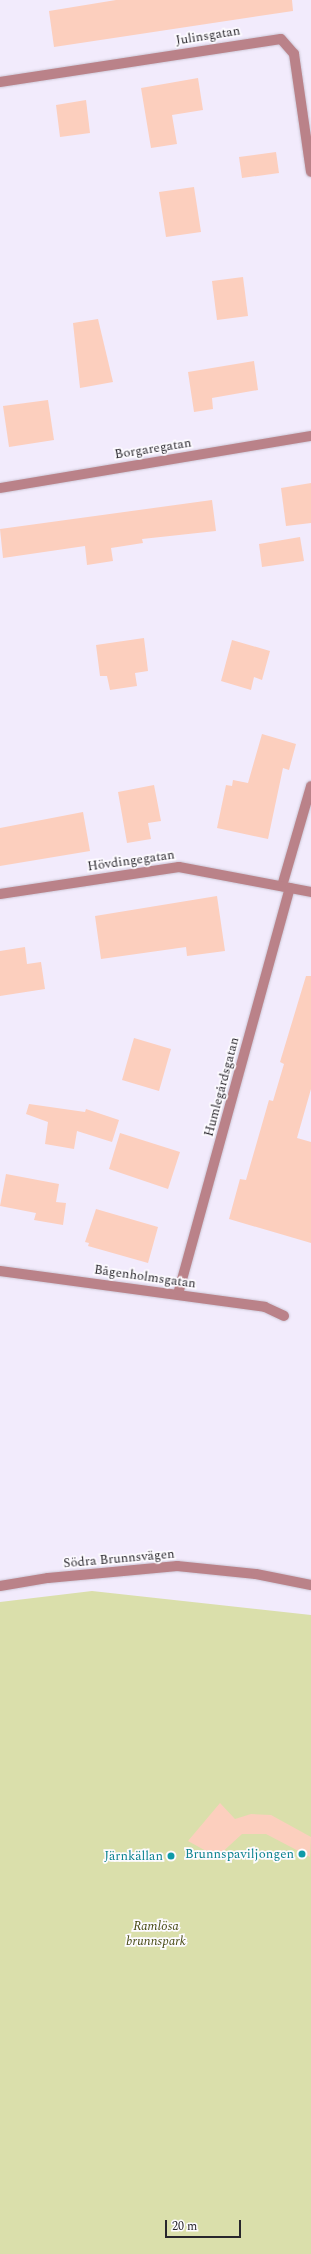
<!DOCTYPE html>
<html>
<head>
<meta charset="utf-8">
<style>
	body { margin:0 }
	#map { position:relative; width:311px; height:2254px; overflow:hidden; background:#f2ebfc; font-family:Spectral,serif }
	div>[style] { position:absolute }
	.green>* { inset:0; background:#dadfab }
	.building>* { inset:0; background:#fccfbe }
	.roads { filter:drop-shadow(0 0 1px #cec8d7) drop-shadow(0 0 1px #cec8d7) }
	.minor>* { height:10px; margin:-5px; padding:0 5px; transform-origin:5px; border-radius:5px; background:#ba8289 }
	.dots>* { width:11px; height:11px; translate:-50% -50%; box-sizing:border-box; border:2px solid #fdfbff; border-radius:50% }
	span { translate:-50% -50%; white-space:nowrap; text-align:center; line-height:1.15; -webkit-text-stroke:3.5px #fdfbff; paint-order:stroke }
	.street-label { font-size:13px; color:#28262c }
	.culture-label { font-size:13px; color:#0d838f }
	.right { translate:-100% -50%; text-align:right }
	.park-label { font-size:13px; color:#484b15; font-style:italic }
	.scale { position:absolute; left:165px; top:2220px; width:76px; height:18px; box-sizing:border-box; border:2px solid #28262c; border-top:0; padding-left:5px; font-size:12px; line-height:14px; white-space:nowrap; color:#28262c; -webkit-text-stroke:3px #fdfbff; paint-order:stroke }
</style>
</head>
<body>
<div id="map">
	<div class="green">
		<div style="clip-path:polygon(92px 1591px,311px 1615px,311px 2254px,0 2254px,0 1602px)"></div>
	</div>
	<div class="building">
		<div style="clip-path:polygon(116px 0,292px 0,293px 11px,54px 47px,49px 11px)"></div>
		<div style="clip-path:polygon(198px 78px,203px 110px,172px 115px,177px 144px,151px 148px,141px 88px)"></div>
		<div style="clip-path:polygon(86px 100px,90px 133px,60px 137px,56px 105px)"></div>
		<div style="clip-path:polygon(276px 152px,279px 173px,242px 178px,239px 157px)"></div>
		<div style="clip-path:polygon(194px 187px,201px 232px,166px 237px,159px 192px)"></div>
		<div style="clip-path:polygon(243px 277px,248px 316px,217px 320px,212px 281px)"></div>
		<div style="clip-path:polygon(98px 319px,113px 382px,80px 388px,73px 323px)"></div>
		<div style="clip-path:polygon(254px 361px,258px 390px,212px 398px,213px 409px,194px 412px,188px 372px)"></div>
		<div style="clip-path:polygon(48px 400px,54px 440px,9px 447px,3px 406px)"></div>
		<div style="clip-path:polygon(311px 483px,311px 523px,286px 526px,281px 488px)"></div>
		<div style="clip-path:polygon(212px 500px,216px 531px,142px 539px,143px 543px,111px 548px,113px 561px,87px 565px,85px 546px,3px 558px,0 529px)"></div>
		<div style="clip-path:polygon(300px 537px,304px 561px,262px 567px,259px 544px)"></div>
		<div style="clip-path:polygon(144px 638px,148px 671px,135px 673px,137px 686px,110px 690px,107px 676px,100px 676px,96px 645px)"></div>
		<div style="clip-path:polygon(232px 640px,270px 651px,262px 680px,254px 677px,251px 690px,221px 681px)"></div>
		<div style="clip-path:polygon(262px 734px,296px 744px,289px 770px,283px 768px,268px 839px,217px 828px,226px 785px,232px 786px,233px 780px,248px 783px)"></div>
		<div style="clip-path:polygon(154px 785px,161px 821px,148px 823px,151px 839px,127px 843px,118px 792px)"></div>
		<div style="clip-path:polygon(83px 812px,90px 851px,0 866px,0 828px)"></div>
		<div style="clip-path:polygon(217px 896px,225px 951px,187px 956px,186px 947px,101px 959px,95px 916px)"></div>
		<div style="clip-path:polygon(25px 947px,27px 964px,41px 962px,45px 989px,0 996px,0 951px)"></div>
		<div style="clip-path:polygon(306px 976px,311px 976px,311px 1089px,297px 1138px,311px 1142px,311px 1243px,229px 1219px,240px 1179px,246px 1180px,269px 1100px,273px 1101px,284px 1064px,280px 1062px)"></div>
		<div style="clip-path:polygon(134px 1038px,171px 1049px,159px 1091px,122px 1080px)"></div>
		<div style="clip-path:polygon(29px 1104px,85px 1112px,86px 1109px,119px 1120px,112px 1142px,77px 1131px,74px 1149px,45px 1144px,48px 1122px,26px 1114px)"></div>
		<div style="clip-path:polygon(120px 1133px,180px 1152px,168px 1189px,109px 1169px)"></div>
		<div style="clip-path:polygon(6px 1174px,59px 1184px,56px 1202px,66px 1203px,63px 1225px,34px 1220px,36px 1213px,0 1206px)"></div>
		<div style="clip-path:polygon(96px 1209px,158px 1227px,148px 1263px,88px 1246px,89px 1243px,85px 1242px)"></div>
		<div style="clip-path:polygon(220px 1803px,235px 1819px,251px 1814px,271px 1815px,311px 1837px,310px 1857px,266px 1834px,242px 1834px,217px 1857px,188px 1841px)"></div>
	</div>
	<div class="roads">
		<div class="minor">
			<div style="left:0;top:82px;width:284px;rotate:-8.7deg"></div>
			<div style="left:281px;top:39px;width:20px;rotate:49deg"></div>
			<div style="left:294px;top:54px;width:119px;rotate:81.8deg"></div>
			<div style="left:0;top:488px;width:315px;rotate:-9.5deg"></div>
			<div style="left:282px;top:886px;width:104px;rotate:-73.8deg"></div>
			<div style="left:0;top:894px;width:181px;rotate:-8.6deg"></div>
			<div style="left:179px;top:867px;width:134px;rotate:10.7deg"></div>
			<div style="left:0;top:1271px;width:267px;rotate:7.7deg"></div>
			<div style="left:265px;top:1307px;width:21px;rotate:25deg"></div>
			<div style="left:178px;top:1294px;width:421px;rotate:-74.6deg"></div>
			<div style="left:0;top:1586px;width:49px;rotate:-9.5deg"></div>
			<div style="left:48px;top:1578px;width:130px;rotate:-5.3deg"></div>
			<div style="left:177px;top:1566px;width:79px;rotate:5.8deg"></div>
			<div style="left:256px;top:1574px;width:56px;rotate:11.3deg"></div>
		</div>
	</div>
	<div class="dots">
		<div style="left:302px;top:1854px;background:#0f9aa8"></div>
		<div style="left:171px;top:1856px;background:#0f9aa8"></div>
	</div>
	<div class="street-label">
		<span style="left:208px;top:36px;rotate:-9deg">Julinsgatan</span>
		<span style="left:153px;top:449px;rotate:-9deg">Borgaregatan</span>
		<span style="left:131px;top:861px;rotate:-8deg">Hövdingegatan</span>
		<span style="left:222px;top:1087px;rotate:-75deg">Humlegårdsgatan</span>
		<span style="left:145px;top:1277px;rotate:8deg">Bågenholmsgatan</span>
		<span style="left:119px;top:1559px;rotate:-5deg">Södra Brunnsvägen</span>
	</div>
	<div class="culture-label">
		<span class="right" style="left:294px;top:1854px">Brunnspaviljongen</span>
		<span class="right" style="left:163px;top:1856px">Järnkällan</span>
	</div>
	<div class="park-label">
		<span style="left:156px;top:1934px">Ramlösa<br>brunnspark</span>
	</div>
	<div class="scale">20 m</div>
</div>
</body>
</html>
